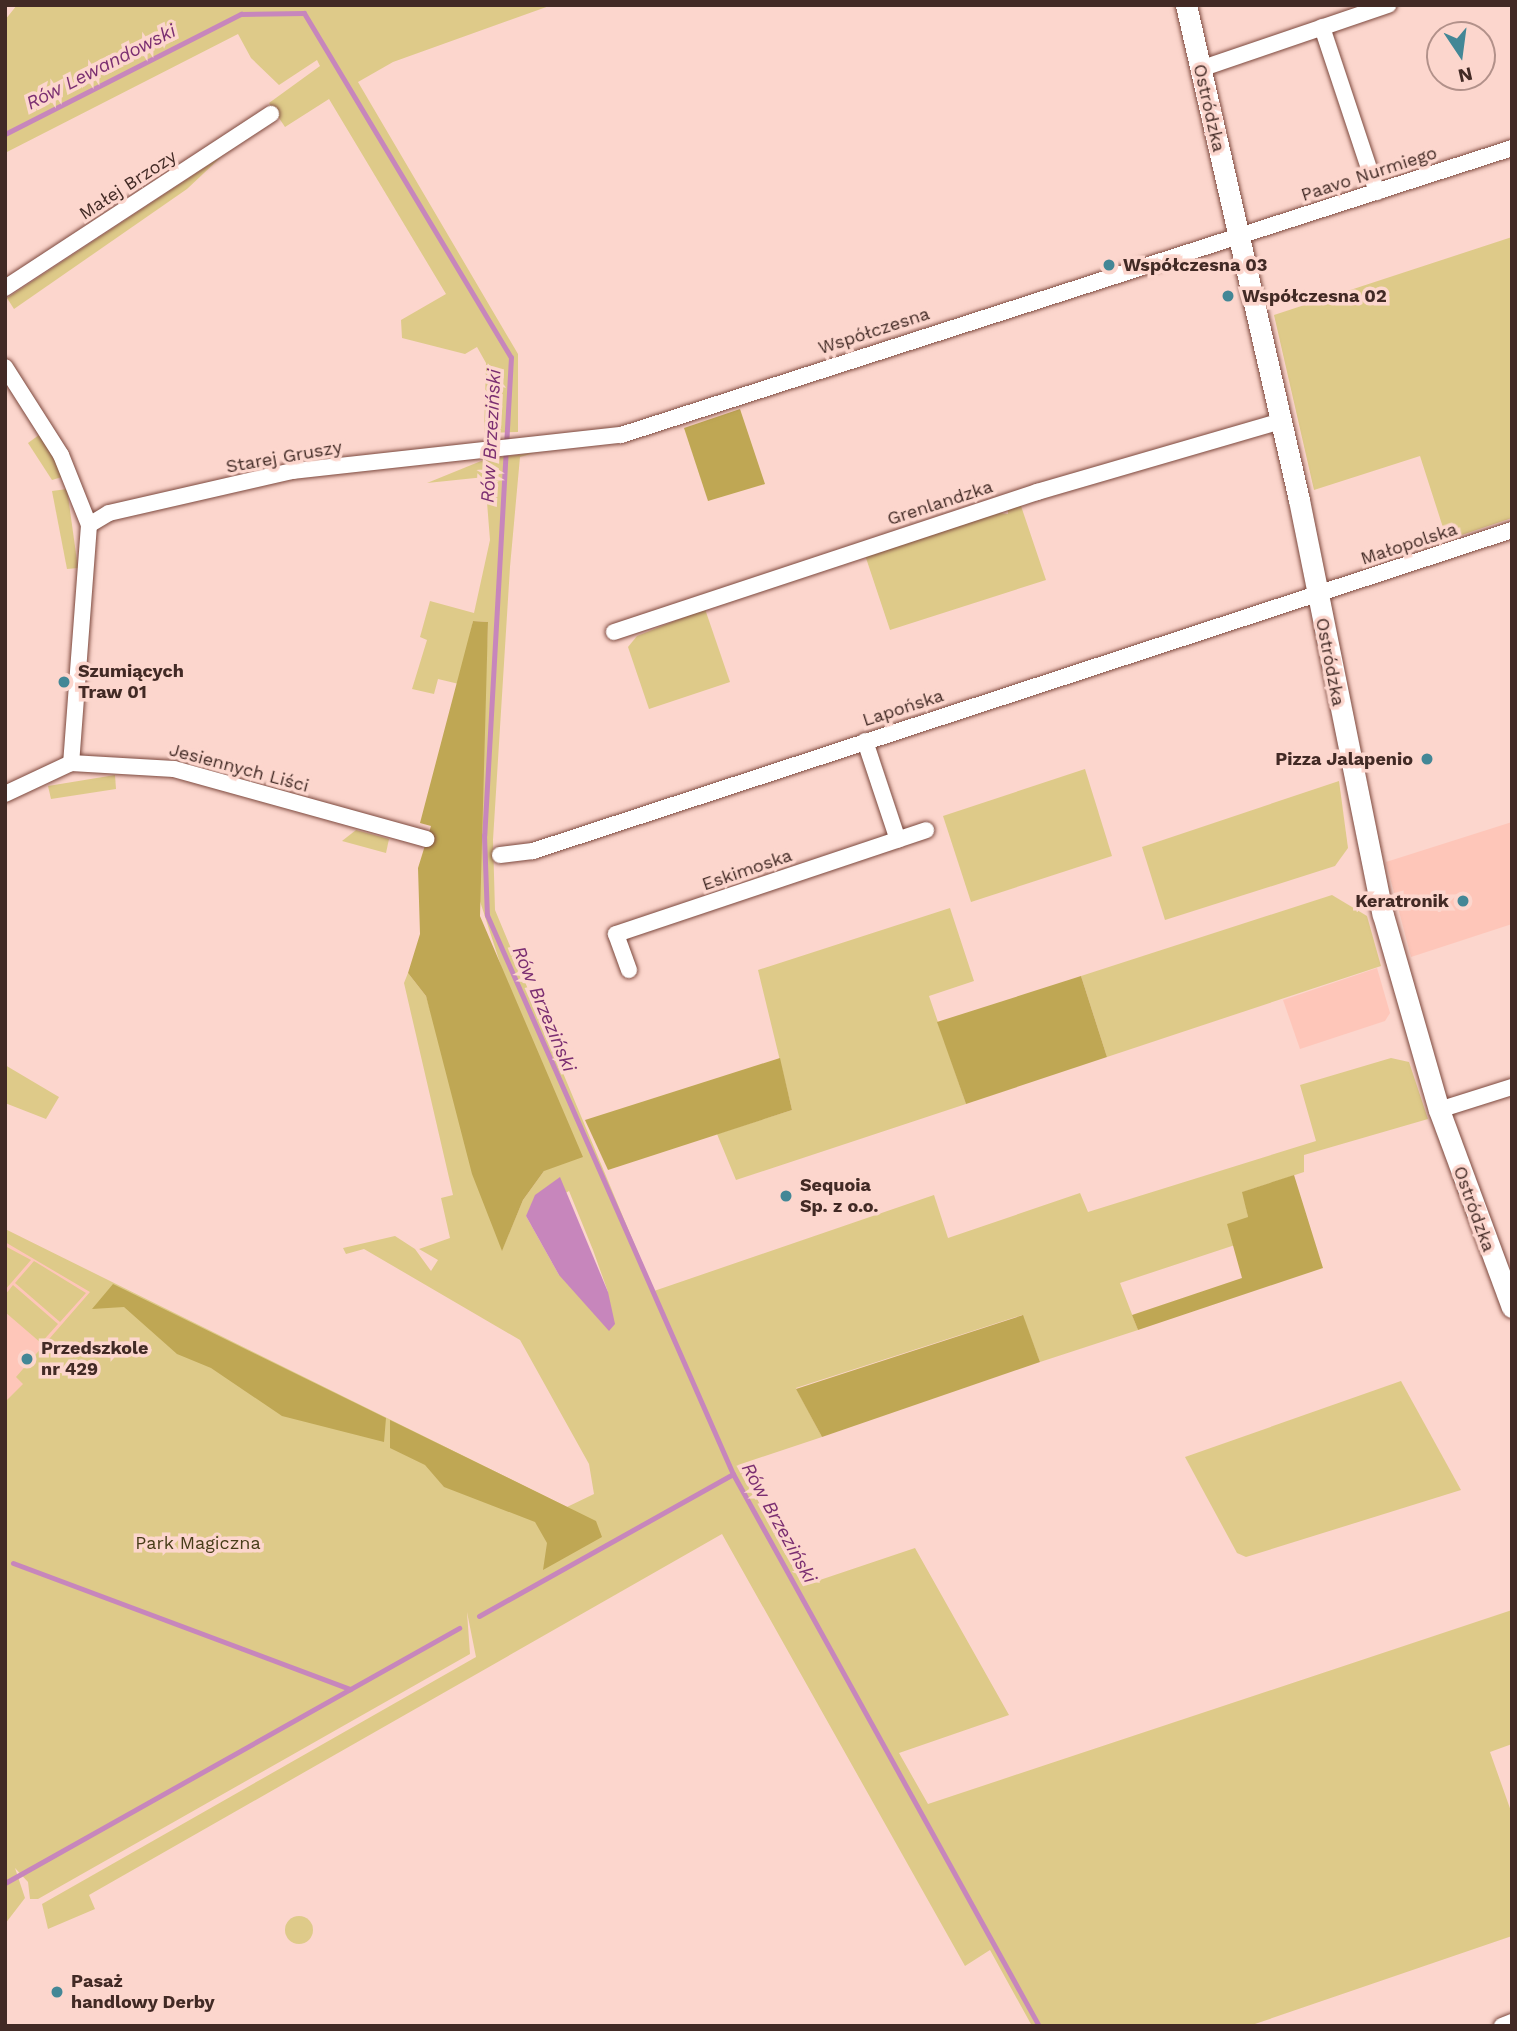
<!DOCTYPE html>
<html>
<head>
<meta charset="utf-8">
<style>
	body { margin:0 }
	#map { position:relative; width:1517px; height:2031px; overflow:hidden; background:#fcd6cd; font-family:"Work Sans",sans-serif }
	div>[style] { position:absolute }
	.built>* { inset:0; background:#fec6b9 }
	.green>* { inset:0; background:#deca89 }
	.round { border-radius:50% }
	.forest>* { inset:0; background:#bfa754 }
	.water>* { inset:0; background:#c786bc }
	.stream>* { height:5px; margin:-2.5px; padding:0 2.5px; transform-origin:2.5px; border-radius:2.5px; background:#c786bc }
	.roads { filter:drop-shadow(0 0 2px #7c483d) drop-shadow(0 0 2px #7c483d) }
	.street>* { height:16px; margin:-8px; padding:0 8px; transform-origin:8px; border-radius:8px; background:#fff }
	.secondary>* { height:21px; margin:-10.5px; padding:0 10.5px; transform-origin:10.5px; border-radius:10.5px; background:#fff }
	.dots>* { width:19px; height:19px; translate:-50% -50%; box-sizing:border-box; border:4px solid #fcd6cd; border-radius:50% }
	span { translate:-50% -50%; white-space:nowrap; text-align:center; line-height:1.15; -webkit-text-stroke:7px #fcd6cd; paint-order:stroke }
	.street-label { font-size:18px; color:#422a25 }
	.poi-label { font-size:18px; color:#422a25; font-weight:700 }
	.left { translate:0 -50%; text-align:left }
	.right { translate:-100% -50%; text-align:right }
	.park-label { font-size:18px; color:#473d19 }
	.water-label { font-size:19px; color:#7b2e71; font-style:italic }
	.frame { position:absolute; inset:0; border:7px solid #422a25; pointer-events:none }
	.north { position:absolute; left:1426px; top:21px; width:70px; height:70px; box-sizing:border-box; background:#fcd6cd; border:2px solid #b2918a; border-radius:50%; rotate:167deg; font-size:19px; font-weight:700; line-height:28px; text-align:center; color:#422a25 }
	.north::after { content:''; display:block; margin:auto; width:24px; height:32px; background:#438796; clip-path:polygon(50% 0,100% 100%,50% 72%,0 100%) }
</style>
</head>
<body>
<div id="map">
	<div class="built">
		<div style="clip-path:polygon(1512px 822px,1512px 924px,1411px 957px,1386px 862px)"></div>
		<div style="clip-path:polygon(1377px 968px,1390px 1013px,1385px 1021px,1300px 1049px,1283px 1000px)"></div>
		<div style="clip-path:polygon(5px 1229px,113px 1284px,5px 1409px)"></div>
	</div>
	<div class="green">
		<div style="clip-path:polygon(17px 5px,552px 5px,393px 62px,358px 82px,518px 354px,518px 432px,484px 433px,486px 363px,477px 347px,465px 354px,402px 338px,401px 320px,446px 294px,329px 99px,285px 127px,269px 103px,320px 66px,317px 60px,279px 85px,251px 58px,238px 34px,5px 153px,5px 20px)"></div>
		<div style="clip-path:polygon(221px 157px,187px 189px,14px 309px,7px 298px)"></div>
		<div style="clip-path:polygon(1512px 237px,1512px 518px,1447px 540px,1420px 456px,1314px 490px,1274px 315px)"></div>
		<div style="clip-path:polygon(39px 435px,55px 461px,62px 477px,52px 480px,28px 443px)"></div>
		<div style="clip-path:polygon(evenodd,534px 453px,520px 457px,510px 567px,493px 840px,495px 910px,654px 1291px,934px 1195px,948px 1238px,1080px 1193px,1088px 1212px,1316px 1141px,1300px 1085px,1391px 1058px,1409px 1062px,1428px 1119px,1304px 1155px,1304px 1172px,1243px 1192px,1248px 1217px,1235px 1245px,1120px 1283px,1138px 1330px,1040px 1362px,1022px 1315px,796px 1388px,822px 1437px,738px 1465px,805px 1585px,915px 1548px,1009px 1715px,899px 1753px,928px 1804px,1512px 1610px,1512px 1744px,1490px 1752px,1512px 1814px,1512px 1936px,1249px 2026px,1032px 2026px,990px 1950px,965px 1966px,722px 1534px,89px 1895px,95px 1909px,48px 1929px,42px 1904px,476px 1657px,467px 1612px,470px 1654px,38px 1899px,30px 1899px,28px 1882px,15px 1868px,25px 1898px,5px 1924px,5px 1402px,23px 1384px,16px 1377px,90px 1292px,5px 1242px,5px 1229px,567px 1507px,594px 1494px,589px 1464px,520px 1340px,364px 1249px,346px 1254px,343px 1248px,395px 1236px,415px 1249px,431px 1271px,438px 1260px,419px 1249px,450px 1238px,441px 1198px,453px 1195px,404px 983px,408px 973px,426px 996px,502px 1250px,523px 1200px,544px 1171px,501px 966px,477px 892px,488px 622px,473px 621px,459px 684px,438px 679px,434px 694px,412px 689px,427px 640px,420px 637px,430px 601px,474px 613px,490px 540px,485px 477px,427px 483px,486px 459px,534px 453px,569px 1191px,593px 1250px,608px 1292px,559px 1275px,526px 1216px,569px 1191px)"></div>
		<div style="clip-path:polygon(67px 489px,78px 568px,67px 569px,52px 491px)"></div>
		<div style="clip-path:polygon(1020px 503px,1046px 580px,890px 630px,865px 555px,993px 512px,1008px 514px,1008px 507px)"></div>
		<div style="clip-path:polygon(705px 609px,730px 682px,649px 709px,628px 647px,637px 636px)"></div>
		<div style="clip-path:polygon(1085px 769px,1112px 856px,971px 902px,943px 816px)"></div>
		<div style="clip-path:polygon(115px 775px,116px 789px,51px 799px,48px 786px)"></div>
		<div style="clip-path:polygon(1339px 781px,1348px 848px,1335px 866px,1165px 920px,1142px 847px)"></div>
		<div style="clip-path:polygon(356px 830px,389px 839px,386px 853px,342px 841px)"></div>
		<div style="clip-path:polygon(1332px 895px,1367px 916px,1381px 966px,1107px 1057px,1081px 976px)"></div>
		<div style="clip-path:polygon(950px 908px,974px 981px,929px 996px,966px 1104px,736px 1180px,717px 1134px,792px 1110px,758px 970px)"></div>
		<div style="clip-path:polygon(5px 1065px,59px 1097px,46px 1119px,5px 1103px)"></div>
		<div style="clip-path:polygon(5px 1246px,31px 1260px,5px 1290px)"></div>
		<div style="clip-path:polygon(34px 1261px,86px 1293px,60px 1322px,15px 1283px)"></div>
		<div style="clip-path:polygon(13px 1285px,58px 1324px,41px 1343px,5px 1312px,5px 1295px)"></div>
		<div style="clip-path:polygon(1401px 1381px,1461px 1490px,1246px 1557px,1237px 1553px,1185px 1457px)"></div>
		<div class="round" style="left:285px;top:1916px;width:28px;height:28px"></div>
	</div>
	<div class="forest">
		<div style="clip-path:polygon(740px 409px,765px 484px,708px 501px,684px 428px)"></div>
		<div style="clip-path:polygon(473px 621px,488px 622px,480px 916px,583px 1157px,544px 1171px,523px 1200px,502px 1251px,472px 1174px,426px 996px,408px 973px,420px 934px,418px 868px,431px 826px,420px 823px)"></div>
		<div style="clip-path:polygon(1081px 976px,1107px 1057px,966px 1104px,937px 1022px)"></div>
		<div style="clip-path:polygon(780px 1058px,792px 1110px,608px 1170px,585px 1120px)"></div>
		<div style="clip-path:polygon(1294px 1175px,1323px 1268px,1138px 1330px,1132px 1315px,1242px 1278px,1227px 1224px,1248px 1217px,1242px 1192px)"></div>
		<div style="clip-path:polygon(113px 1284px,386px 1418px,384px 1442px,282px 1416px,211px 1368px,177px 1354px,124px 1307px,92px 1309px)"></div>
		<div style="clip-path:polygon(1023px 1315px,1040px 1362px,822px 1437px,796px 1389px)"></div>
		<div style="clip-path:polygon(390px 1420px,596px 1521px,602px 1537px,543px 1570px,547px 1543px,535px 1522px,444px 1487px,425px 1465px,390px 1448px)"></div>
	</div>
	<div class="water">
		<div style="clip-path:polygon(560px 1177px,608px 1292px,615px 1324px,609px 1331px,559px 1275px,526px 1216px,535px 1195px)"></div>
	</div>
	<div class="stream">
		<div style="left:5px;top:134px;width:265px;rotate:-27deg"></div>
		<div style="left:241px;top:14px;width:63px;rotate:-0.9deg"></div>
		<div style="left:304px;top:13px;width:401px;rotate:59deg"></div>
		<div style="left:511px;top:357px;width:479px;rotate:93.2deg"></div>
		<div style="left:484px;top:835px;width:80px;rotate:87.9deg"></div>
		<div style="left:487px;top:915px;width:611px;rotate:66.25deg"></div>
		<div style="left:733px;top:1474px;width:631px;rotate:61deg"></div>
		<div style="left:13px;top:1563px;width:360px;rotate:20.5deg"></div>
		<div style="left:479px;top:1616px;width:291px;rotate:-29.2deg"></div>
		<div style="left:5px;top:1883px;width:521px;rotate:-29.32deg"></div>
	</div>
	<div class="roads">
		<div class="street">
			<div style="left:1322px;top:27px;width:174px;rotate:71.6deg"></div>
			<div style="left:1200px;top:69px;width:199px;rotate:-18.8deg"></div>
			<div style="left:5px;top:288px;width:318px;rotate:-33.2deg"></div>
			<div style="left:5px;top:367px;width:104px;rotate:57.5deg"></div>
			<div style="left:61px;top:455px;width:75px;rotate:68.2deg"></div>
			<div style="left:89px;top:525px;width:239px;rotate:94.3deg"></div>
			<div style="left:89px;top:525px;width:23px;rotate:-31deg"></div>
			<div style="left:109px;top:513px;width:189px;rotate:-12.9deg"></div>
			<div style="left:293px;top:471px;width:330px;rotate:-6.3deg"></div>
			<div style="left:621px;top:435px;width:936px;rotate:-17.85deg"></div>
			<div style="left:614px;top:632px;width:446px;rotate:-18.3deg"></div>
			<div style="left:1037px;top:492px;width:254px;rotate:-16.2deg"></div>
			<div style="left:865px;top:741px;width:104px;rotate:71.6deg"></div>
			<div style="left:71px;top:763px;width:103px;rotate:3.3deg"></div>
			<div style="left:174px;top:769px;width:262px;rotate:15.5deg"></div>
			<div style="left:5px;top:794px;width:73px;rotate:-25.2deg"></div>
			<div style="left:500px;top:855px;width:33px;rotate:-7deg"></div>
			<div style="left:533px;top:851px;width:1030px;rotate:-18.15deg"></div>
			<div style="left:629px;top:970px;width:38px;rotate:-110deg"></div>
			<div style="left:616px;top:934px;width:327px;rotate:-18.5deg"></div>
			<div style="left:1439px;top:1110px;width:77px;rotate:-17.5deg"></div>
			<div style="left:1502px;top:2026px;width:11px;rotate:-22deg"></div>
		</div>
		<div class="secondary">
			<div style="left:1186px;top:5px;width:508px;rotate:77.14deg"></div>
			<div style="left:1299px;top:500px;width:423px;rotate:78.6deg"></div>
			<div style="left:1383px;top:915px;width:203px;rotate:74deg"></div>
			<div style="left:1439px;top:1110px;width:210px;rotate:69.7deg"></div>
		</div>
	</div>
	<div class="dots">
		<div style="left:1109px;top:265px;background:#438796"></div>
		<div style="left:1228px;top:296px;background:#438796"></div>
		<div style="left:64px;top:682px;background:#438796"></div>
		<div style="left:1427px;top:759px;background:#438796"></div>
		<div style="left:1463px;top:901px;background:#438796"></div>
		<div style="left:786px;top:1196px;background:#438796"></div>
		<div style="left:27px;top:1359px;background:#438796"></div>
		<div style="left:57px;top:1992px;background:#438796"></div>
	</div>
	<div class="street-label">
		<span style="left:1209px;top:108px;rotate:77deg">Ostródzka</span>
		<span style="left:1369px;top:174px;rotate:-18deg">Paavo Nurmiego</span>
		<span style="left:128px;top:185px;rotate:-33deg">Małej Brzozy</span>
		<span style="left:874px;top:331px;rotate:-18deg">Współczesna</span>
		<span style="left:284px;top:457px;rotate:-10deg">Starej Gruszy</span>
		<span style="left:940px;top:503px;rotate:-18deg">Grenlandzka</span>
		<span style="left:1409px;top:544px;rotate:-18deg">Małopolska</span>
		<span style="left:1330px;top:662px;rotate:79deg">Ostródzka</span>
		<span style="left:903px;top:708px;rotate:-18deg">Lapońska</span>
		<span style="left:239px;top:768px;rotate:15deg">Jesiennych Liści</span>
		<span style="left:747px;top:870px;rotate:-19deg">Eskimoska</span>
		<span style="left:1474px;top:1209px;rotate:70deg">Ostródzka</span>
	</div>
	<div class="poi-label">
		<span class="left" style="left:1123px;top:265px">Współczesna 03</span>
		<span class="left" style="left:1242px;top:296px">Współczesna 02</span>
		<span class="left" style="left:78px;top:682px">Szumiących<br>Traw 01</span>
		<span class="right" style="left:1413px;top:759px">Pizza Jalapenio</span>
		<span class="right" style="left:1449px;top:901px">Keratronik</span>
		<span class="left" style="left:800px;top:1196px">Sequoia<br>Sp. z o.o.</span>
		<span class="left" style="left:41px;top:1359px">Przedszkole<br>nr 429</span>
		<span class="left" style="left:71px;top:1992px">Pasaż<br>handlowy Derby</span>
	</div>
	<div class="park-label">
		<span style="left:198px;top:1543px">Park Magiczna</span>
	</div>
	<div class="water-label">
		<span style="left:101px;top:67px;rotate:-27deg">Rów Lewandowski</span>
		<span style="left:491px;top:436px;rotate:-87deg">Rów Brzeziński</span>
		<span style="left:544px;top:1009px;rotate:67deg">Rów Brzeziński</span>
		<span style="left:779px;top:1523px;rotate:61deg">Rów Brzeziński</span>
	</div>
	<div class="frame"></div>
	<div class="north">N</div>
</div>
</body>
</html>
